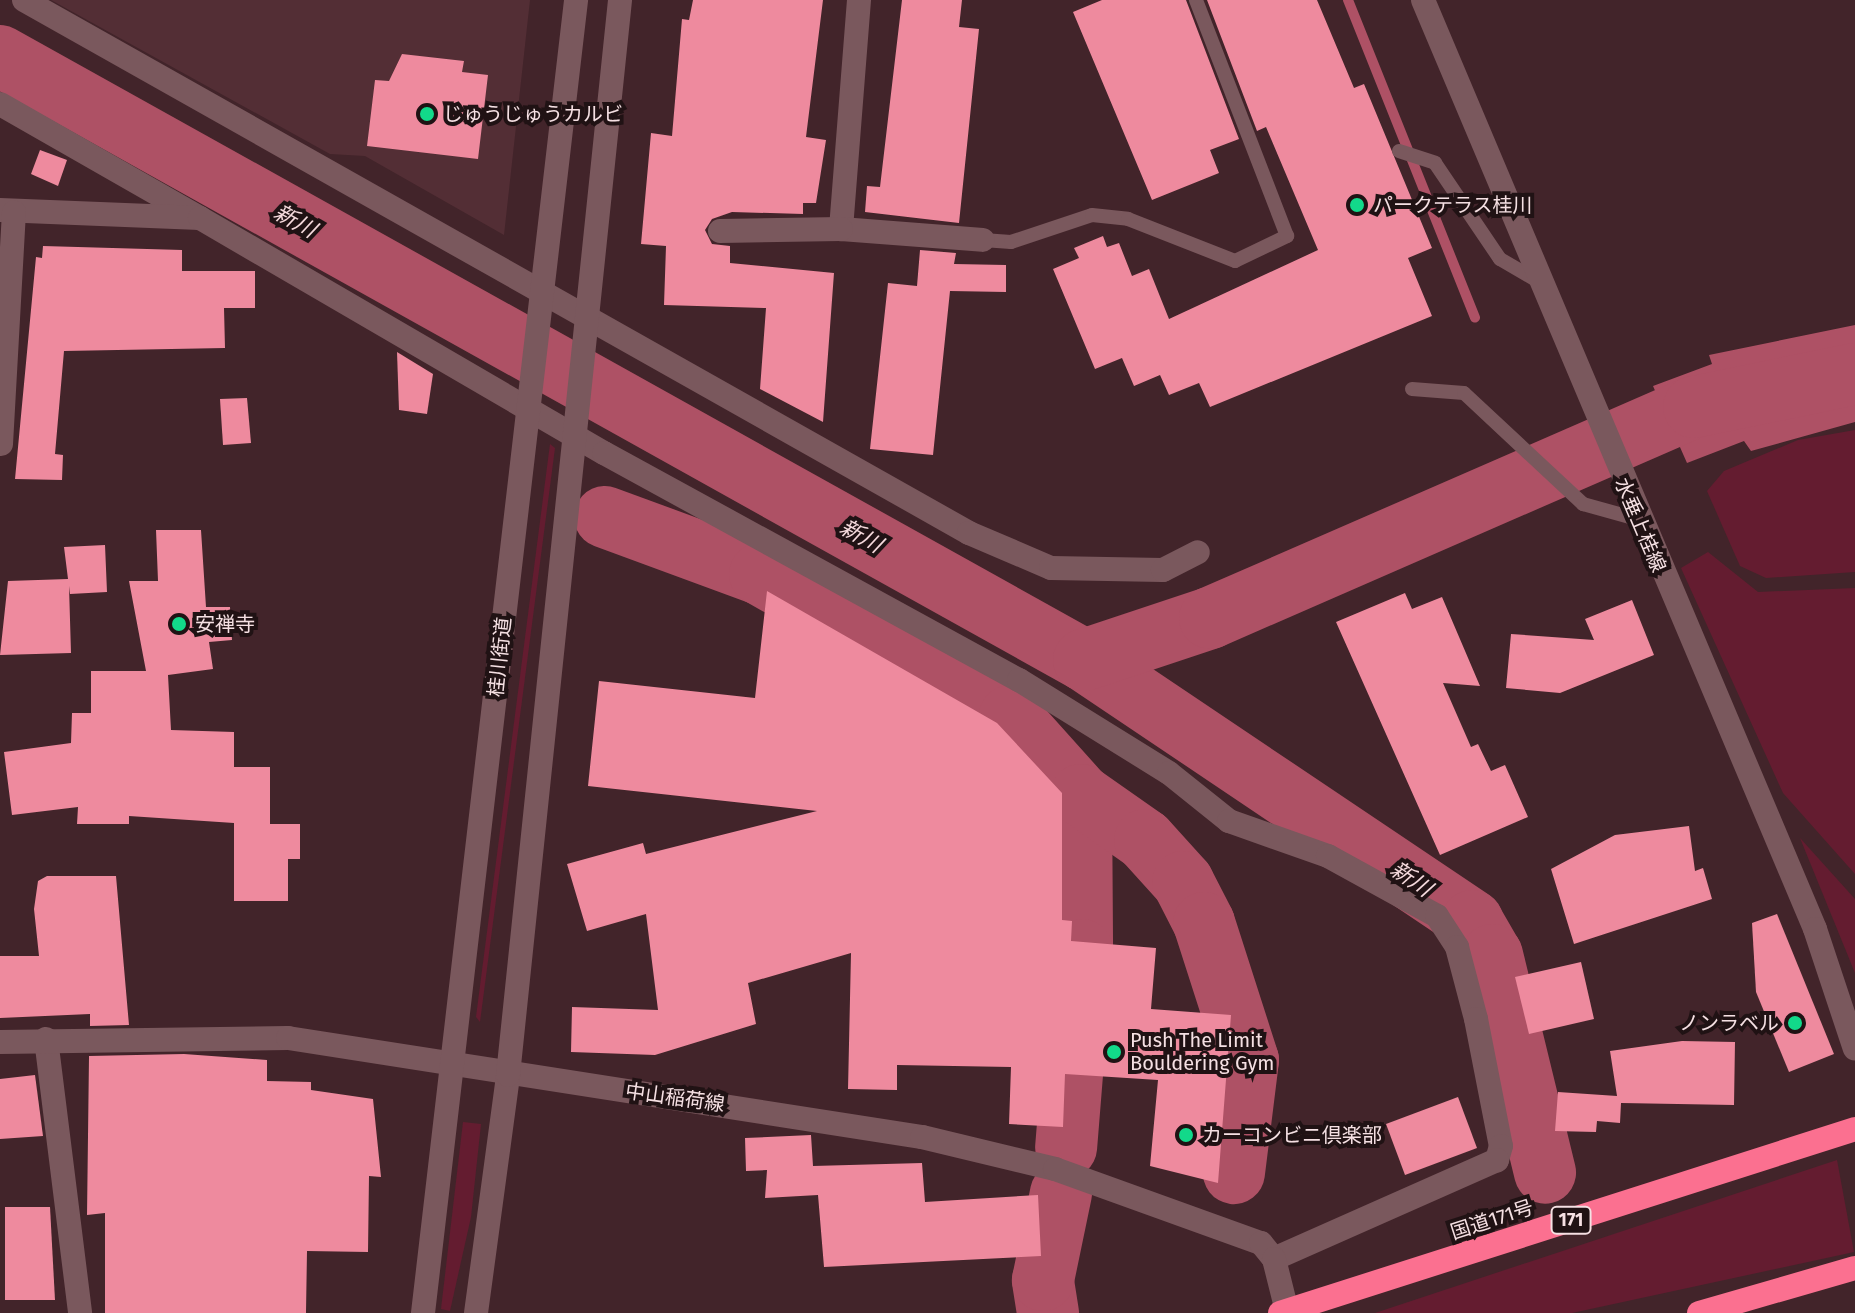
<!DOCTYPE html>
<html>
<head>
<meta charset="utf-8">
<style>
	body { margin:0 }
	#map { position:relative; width:1855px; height:1313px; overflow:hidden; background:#42242a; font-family:"Fira Sans","Noto Sans JP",sans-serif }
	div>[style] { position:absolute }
	.built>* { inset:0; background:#532e35 }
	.green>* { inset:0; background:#641c30 }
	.water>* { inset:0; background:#ae5165 }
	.stream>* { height:10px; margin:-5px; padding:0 5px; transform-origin:5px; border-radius:5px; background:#ae5165 }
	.river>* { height:62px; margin:-31px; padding:0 31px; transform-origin:31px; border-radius:31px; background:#ae5165 }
	.building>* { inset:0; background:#ee8a9e }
	.lane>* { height:14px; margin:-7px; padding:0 7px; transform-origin:7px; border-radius:7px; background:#7a585d }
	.street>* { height:24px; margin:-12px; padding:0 12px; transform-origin:12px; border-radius:12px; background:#7a585d }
	.secondary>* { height:24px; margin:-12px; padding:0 12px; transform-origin:12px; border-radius:12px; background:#7a585d }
	.highway>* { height:24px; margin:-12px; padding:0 12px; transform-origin:12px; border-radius:12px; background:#fb7090 }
	.dots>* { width:22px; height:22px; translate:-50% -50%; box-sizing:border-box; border:4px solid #201214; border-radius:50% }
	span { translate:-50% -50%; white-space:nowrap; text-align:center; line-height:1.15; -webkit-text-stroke:8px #201214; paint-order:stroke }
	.shield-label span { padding:2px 6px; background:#201214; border:2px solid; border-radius:6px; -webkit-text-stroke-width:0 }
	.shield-label { font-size:18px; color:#f5e0e3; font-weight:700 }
	.poi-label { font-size:20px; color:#f5e0e3 }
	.left { translate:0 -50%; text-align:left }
	.right { translate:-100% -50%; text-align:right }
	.street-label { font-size:20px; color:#f5e0e3 }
	.water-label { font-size:22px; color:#f5dadd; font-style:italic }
</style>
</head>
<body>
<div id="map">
	<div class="built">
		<div style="clip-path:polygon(51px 0,530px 0,504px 235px,365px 156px,330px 154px)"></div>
	</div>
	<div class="green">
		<div style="clip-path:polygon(1855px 430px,1855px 572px,1766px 578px,1740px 566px,1707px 491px,1724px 471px,1798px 440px)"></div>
		<div style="clip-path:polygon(550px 444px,555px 448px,480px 1022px,476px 1017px)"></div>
		<div style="clip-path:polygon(1708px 552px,1758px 592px,1855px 588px,1855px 874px,1783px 793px,1681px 568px)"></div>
		<div style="clip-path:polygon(1800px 838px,1855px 899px,1855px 973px)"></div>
		<div style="clip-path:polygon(463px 1122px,481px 1124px,471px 1217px,450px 1311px,441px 1309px)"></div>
		<div style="clip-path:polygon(1837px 1160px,1854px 1252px,1572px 1313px,1375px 1313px)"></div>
	</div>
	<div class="water">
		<div style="clip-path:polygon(1855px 325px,1855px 422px,1751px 451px,1744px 441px,1687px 463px,1653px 386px,1712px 364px,1709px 355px)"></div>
	</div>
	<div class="stream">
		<div style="left:1348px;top:0;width:342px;rotate:68.2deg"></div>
	</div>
	<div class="river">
		<div style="left:0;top:56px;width:1241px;rotate:29.13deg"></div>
		<div style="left:1084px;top:660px;width:468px;rotate:33.9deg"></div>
		<div style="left:1472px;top:921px;width:39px;rotate:60deg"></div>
		<div style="left:1492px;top:955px;width:224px;rotate:76.3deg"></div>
		<div style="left:605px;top:517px;width:165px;rotate:20.2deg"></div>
		<div style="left:760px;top:574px;width:288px;rotate:29.6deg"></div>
		<div style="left:1010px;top:716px;width:106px;rotate:48.1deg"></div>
		<div style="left:1081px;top:795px;width:155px;rotate:89.6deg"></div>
		<div style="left:1082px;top:950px;width:198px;rotate:94.6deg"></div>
		<div style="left:1084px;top:660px;width:133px;rotate:-18.4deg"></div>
		<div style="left:1210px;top:618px;width:528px;rotate:-23.55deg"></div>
		<div style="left:1694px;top:407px;width:164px;rotate:-11.6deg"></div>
		<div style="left:1081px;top:795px;width:78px;rotate:35.1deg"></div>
		<div style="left:1145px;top:840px;width:57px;rotate:47.9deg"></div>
		<div style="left:1183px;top:882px;width:46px;rotate:62.9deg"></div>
		<div style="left:1204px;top:923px;width:144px;rotate:72.2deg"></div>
		<div style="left:1248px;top:1060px;width:114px;rotate:97.1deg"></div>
		<div style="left:1048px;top:1313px;width:33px;rotate:-99deg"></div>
		<div style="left:1043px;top:1280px;width:89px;rotate:-78.3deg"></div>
	</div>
	<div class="building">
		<div style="clip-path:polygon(693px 0,823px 0,806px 137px,826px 140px,816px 203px,803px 203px,803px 214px,732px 212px,712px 219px,705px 230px,712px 244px,730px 246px,730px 263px,834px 273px,823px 422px,760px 389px,766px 308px,664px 305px,666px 246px,641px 244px,651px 133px,672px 136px,682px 19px,689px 20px)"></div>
		<div style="clip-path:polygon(902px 0,962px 0,959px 27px,979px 29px,959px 223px,865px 212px,867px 186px,880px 187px)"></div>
		<div style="clip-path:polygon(1102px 0,1186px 0,1239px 139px,1210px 150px,1219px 173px,1152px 200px,1073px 12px)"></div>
		<div style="clip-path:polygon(1207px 0,1317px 0,1354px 88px,1364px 84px,1432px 248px,1408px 258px,1432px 316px,1210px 407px,1199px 383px,1169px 395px,1160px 375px,1134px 386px,1122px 358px,1095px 369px,1053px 269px,1079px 258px,1074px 248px,1103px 236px,1107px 247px,1119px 243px,1132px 276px,1149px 269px,1169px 319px,1318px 250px,1266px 127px,1257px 131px)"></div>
		<div style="clip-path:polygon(402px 54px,464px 61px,462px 72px,488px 75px,478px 159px,367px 146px,375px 80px,389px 81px)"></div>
		<div style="clip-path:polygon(40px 150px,67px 160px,58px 186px,31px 174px)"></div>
		<div style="clip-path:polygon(43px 246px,182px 250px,182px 271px,255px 271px,255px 308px,224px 308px,225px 348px,64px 351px,55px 454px,63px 455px,62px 480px,15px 479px,36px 257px,42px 258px)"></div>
		<div style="clip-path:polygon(920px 250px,956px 253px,954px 264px,1006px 265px,1006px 292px,950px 291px,933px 455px,870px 449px,888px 283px,917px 286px)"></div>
		<div style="clip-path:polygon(397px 352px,433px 374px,427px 414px,399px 410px)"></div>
		<div style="clip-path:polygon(247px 398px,251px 443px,223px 445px,220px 399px)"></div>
		<div style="clip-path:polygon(156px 530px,201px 530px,206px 607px,230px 607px,232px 640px,209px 642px,213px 669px,168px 675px,171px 730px,234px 732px,234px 767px,270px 767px,270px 824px,300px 824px,300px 859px,288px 859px,288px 901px,234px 901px,234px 823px,129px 816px,129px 824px,77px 824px,78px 807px,12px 815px,4px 752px,71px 743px,72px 713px,91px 713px,91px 671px,146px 671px,129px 581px,158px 581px)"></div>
		<div style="clip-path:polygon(105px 545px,107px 592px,70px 594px,69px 586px,71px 653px,0 655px,8px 581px,68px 579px,64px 547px)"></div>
		<div style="clip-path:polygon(767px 591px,997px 723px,1062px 793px,1062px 920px,1072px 921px,1071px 941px,1156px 948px,1151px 1009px,1231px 1015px,1218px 1183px,1150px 1166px,1158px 1080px,1065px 1074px,1063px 1127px,1009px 1124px,1011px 1067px,897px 1065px,897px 1090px,848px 1089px,851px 953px,748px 983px,756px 1024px,655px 1055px,571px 1052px,572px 1007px,658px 1010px,646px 914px,587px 931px,567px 864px,643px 843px,646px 854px,817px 811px,588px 786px,599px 681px,755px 698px)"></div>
		<div style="clip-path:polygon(1405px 593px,1412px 609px,1442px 597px,1480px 686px,1443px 683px,1471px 747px,1478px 744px,1491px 771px,1505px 765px,1528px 817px,1440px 855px,1336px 622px)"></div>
		<div style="clip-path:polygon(1632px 600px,1654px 655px,1560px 693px,1506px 688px,1511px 634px,1594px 640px,1585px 619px)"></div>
		<div style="clip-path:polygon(1689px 826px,1695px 871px,1703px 868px,1712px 899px,1574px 944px,1551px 869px,1615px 835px)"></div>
		<div style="clip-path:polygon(47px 876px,116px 876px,129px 1025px,90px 1026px,90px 1014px,0 1018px,0 956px,39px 956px,34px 909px,38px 881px)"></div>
		<div style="clip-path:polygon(1777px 914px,1834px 1054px,1789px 1072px,1756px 992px,1752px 923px)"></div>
		<div style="clip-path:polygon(1581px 962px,1594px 1019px,1529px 1034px,1515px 977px)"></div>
		<div style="clip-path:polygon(1682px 1041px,1735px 1042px,1734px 1105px,1621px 1103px,1620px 1123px,1597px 1121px,1596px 1132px,1555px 1131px,1558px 1092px,1617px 1096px,1610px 1051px)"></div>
		<div style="clip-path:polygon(184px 1054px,267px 1060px,267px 1081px,311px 1082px,311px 1090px,373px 1099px,381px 1177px,369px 1176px,368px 1252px,307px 1251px,306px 1313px,105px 1313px,105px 1213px,87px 1215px,89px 1056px)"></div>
		<div style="clip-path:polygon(35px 1075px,43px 1136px,0 1139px,0 1079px)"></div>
		<div style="clip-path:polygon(1458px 1097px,1477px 1148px,1405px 1175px,1386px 1124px)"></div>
		<div style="clip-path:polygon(811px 1135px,813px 1166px,922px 1163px,925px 1202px,1038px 1195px,1041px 1256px,824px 1267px,818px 1195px,765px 1198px,767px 1170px,746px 1171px,745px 1138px)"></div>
		<div style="clip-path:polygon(5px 1207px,50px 1207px,55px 1300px,5px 1300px)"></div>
	</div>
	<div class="lane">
		<div style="left:1399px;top:151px;width:38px;rotate:18deg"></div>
		<div style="left:1435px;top:163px;width:116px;rotate:55.9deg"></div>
		<div style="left:1500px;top:259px;width:50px;rotate:30.2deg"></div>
		<div style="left:983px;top:240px;width:28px;rotate:4deg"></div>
		<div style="left:1011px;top:242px;width:85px;rotate:-18.4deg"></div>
		<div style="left:1092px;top:215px;width:36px;rotate:6deg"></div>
		<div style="left:1128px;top:219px;width:115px;rotate:21.4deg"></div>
		<div style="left:1235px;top:261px;width:58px;rotate:-25.7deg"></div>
		<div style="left:1287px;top:236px;width:253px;rotate:-111.1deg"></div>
		<div style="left:1412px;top:389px;width:52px;rotate:4.4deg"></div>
		<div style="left:1464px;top:393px;width:163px;rotate:43deg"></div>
		<div style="left:1583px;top:504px;width:56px;rotate:15.5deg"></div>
	</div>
	<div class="street">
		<div style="left:24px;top:0;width:1085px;rotate:29.42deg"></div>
		<div style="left:969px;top:533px;width:89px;rotate:23.1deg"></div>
		<div style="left:1051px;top:568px;width:112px;rotate:1deg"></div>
		<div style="left:1163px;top:570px;width:39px;rotate:-27deg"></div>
		<div style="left:859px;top:0;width:230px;rotate:94.5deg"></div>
		<div style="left:841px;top:229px;width:142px;rotate:4.4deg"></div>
		<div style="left:0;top:104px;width:230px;rotate:29.7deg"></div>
		<div style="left:0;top:210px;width:200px;rotate:2.3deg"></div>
		<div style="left:200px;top:218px;width:467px;rotate:30.2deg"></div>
		<div style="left:604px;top:453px;width:473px;rotate:28.7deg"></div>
		<div style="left:1019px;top:680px;width:176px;rotate:31.8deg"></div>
		<div style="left:1169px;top:773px;width:77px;rotate:38.7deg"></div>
		<div style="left:1229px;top:821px;width:105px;rotate:19.5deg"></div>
		<div style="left:1328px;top:856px;width:124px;rotate:28.8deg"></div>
		<div style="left:1437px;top:916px;width:37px;rotate:57deg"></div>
		<div style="left:1457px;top:947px;width:74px;rotate:75.2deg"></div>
		<div style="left:1476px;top:1019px;width:129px;rotate:78.9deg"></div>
		<div style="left:1501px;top:1146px;width:15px;rotate:106deg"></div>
		<div style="left:1497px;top:1160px;width:244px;rotate:156.1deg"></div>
		<div style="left:720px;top:231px;width:121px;rotate:-0.9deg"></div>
		<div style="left:1px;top:444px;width:232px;rotate:-86.8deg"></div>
		<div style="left:46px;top:1039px;width:276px;rotate:82.9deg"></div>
	</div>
	<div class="secondary">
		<div style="left:1423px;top:0;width:1008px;rotate:67.12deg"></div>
		<div style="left:1815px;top:929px;width:126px;rotate:71.6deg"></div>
		<div style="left:0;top:1042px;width:288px;rotate:-0.8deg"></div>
		<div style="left:288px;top:1038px;width:642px;rotate:8.88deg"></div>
		<div style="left:922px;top:1137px;width:137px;rotate:13.5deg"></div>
		<div style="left:1055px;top:1169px;width:219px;rotate:19.8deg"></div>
		<div style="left:1261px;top:1243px;width:21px;rotate:51deg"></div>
		<div style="left:1274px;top:1259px;width:54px;rotate:76deg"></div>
		<div style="left:423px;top:1313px;width:1322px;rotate:-83.35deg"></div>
		<div style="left:476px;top:1313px;width:240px;rotate:-82.3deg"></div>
		<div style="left:508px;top:1075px;width:1081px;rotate:-84.05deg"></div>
	</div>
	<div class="highway">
		<div style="left:1280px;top:1313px;width:604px;rotate:-17.74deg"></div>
		<div style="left:1699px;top:1313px;width:162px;rotate:-16.1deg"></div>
	</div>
	<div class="dots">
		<div style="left:427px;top:114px;background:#12d98a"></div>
		<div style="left:1357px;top:205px;background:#12d98a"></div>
		<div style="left:179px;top:624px;background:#12d98a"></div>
		<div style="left:1795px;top:1023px;background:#12d98a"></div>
		<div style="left:1114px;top:1052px;background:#12d98a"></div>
		<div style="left:1186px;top:1135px;background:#12d98a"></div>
	</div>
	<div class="shield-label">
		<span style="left:1571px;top:1220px">171</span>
	</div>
	<div class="poi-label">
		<span class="left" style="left:443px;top:114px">じゅうじゅうカルビ</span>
		<span class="left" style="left:1373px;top:205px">パークテラス桂川</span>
		<span class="left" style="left:195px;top:624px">安禅寺</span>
		<span class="right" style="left:1779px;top:1023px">ノンラベル</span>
		<span class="left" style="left:1130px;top:1052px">Push The Limit<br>Bouldering Gym</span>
		<span class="left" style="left:1202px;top:1135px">カーコンビニ倶楽部</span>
	</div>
	<div class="street-label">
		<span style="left:1640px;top:525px;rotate:67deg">水垂上桂線</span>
		<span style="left:500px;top:657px;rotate:-84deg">桂川街道</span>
		<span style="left:675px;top:1098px;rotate:8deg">中山稲荷線</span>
		<span style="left:1492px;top:1220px;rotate:-18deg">国道171号</span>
	</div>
	<div class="water-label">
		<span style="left:295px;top:221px;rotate:29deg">新川</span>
		<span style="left:861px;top:536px;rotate:29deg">新川</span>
		<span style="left:1411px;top:879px;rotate:34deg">新川</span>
	</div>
</div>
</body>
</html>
